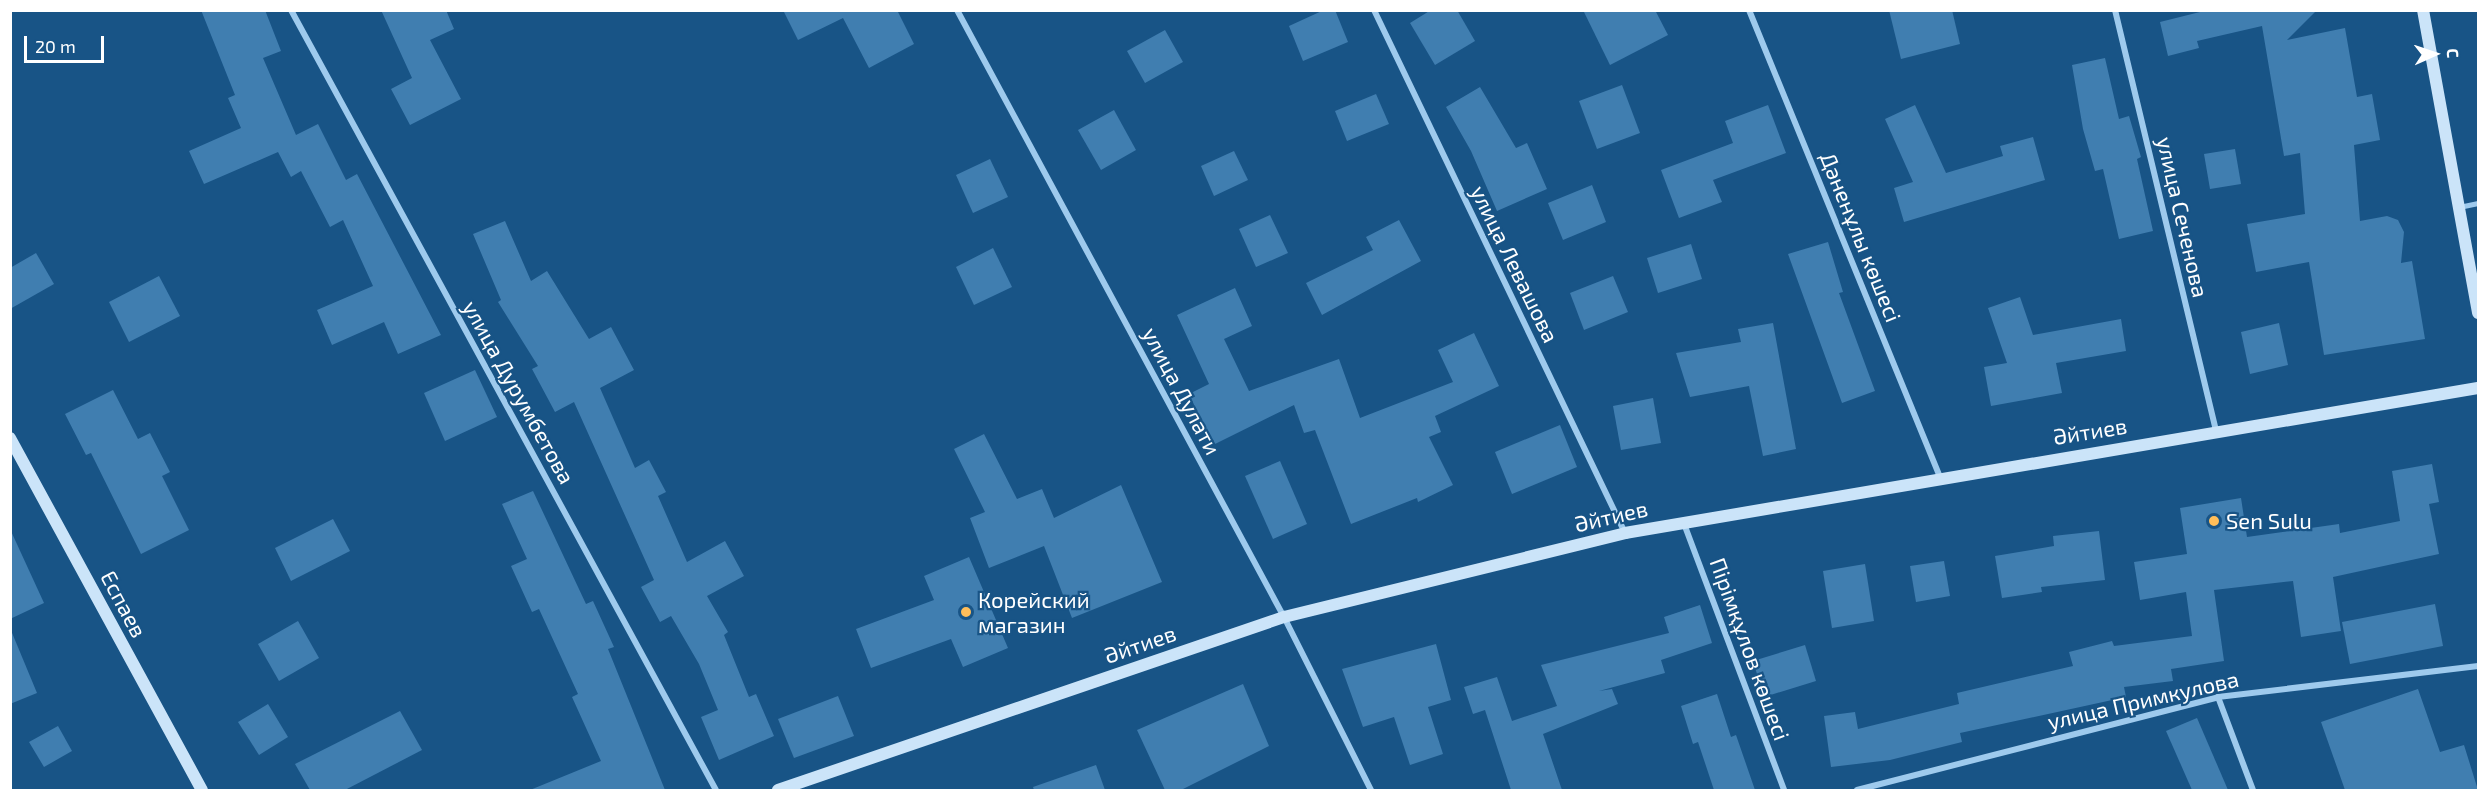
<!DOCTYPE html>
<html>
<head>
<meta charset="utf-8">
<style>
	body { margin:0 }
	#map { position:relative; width:2489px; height:801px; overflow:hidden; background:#185486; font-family:"Exo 2",sans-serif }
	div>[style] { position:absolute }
	.building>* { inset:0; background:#407eb0 }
	.lane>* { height:4.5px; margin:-2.25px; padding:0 2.25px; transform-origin:2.25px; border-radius:2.25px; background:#9ecaed }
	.street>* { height:6px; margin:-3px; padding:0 3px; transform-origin:3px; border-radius:3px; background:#9ecaed }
	.secondary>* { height:12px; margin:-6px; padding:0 6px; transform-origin:6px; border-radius:6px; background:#cbe4f9 }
	.dots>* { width:16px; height:16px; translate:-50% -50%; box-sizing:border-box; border:3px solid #185486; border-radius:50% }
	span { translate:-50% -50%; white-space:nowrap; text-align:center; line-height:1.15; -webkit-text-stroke:4.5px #185486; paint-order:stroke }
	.street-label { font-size:22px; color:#fff }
	.poi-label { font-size:22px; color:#fff }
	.left { translate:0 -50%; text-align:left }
	.frame { position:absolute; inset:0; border:12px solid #fff; pointer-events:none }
	.north { position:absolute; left:2405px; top:24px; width:60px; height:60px; -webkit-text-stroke:4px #185486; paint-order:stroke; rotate:87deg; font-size:16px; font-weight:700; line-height:24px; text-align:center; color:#fff }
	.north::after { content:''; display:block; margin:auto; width:21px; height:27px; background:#fff; clip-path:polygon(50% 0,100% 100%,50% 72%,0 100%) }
	.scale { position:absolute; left:24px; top:36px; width:80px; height:27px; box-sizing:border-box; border:3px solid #fff; border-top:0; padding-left:8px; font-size:18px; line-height:21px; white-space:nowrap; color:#fff; -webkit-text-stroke:4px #185486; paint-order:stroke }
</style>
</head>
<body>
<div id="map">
	<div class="building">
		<div style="clip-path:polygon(201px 10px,265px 10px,281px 51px,263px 58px,296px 135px,318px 124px,346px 180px,357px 174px,441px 335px,398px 354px,384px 322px,332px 345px,317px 310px,373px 286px,343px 220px,330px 227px,301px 171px,291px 177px,278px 152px,204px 184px,189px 151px,241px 128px,228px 98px,235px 95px)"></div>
		<div style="clip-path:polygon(381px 10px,446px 10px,454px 29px,430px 40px,461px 99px,410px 125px,391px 89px,412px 78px)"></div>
		<div style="clip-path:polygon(783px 10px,897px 10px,914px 44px,869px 68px,843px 18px,798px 40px)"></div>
		<div style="clip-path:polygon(1324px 10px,1335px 10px,1348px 42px,1303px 61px,1289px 26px)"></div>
		<div style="clip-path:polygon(1431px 10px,1457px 10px,1475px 41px,1435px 65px,1410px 23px)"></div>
		<div style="clip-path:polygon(1583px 10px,1655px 10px,1668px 35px,1610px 65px)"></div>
		<div style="clip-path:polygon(1889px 10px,1952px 10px,1960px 44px,1901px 59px)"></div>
		<div style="clip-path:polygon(2208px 10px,2317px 10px,2287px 40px,2345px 28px,2357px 97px,2372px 94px,2380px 140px,2354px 145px,2360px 221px,2387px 216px,2398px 220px,2404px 232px,2401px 263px,2412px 261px,2425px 339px,2324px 355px,2309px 262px,2256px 272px,2247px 224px,2305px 214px,2300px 153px,2284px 156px,2262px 26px,2197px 41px,2199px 48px,2168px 56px,2160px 22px)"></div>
		<div style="clip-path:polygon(1165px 30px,1183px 62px,1145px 83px,1127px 51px)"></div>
		<div style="clip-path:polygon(2105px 58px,2119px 119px,2129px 116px,2141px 157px,2137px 159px,2153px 231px,2119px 239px,2103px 169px,2095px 171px,2083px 129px,2072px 65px)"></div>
		<div style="clip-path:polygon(1622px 85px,1640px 133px,1597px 149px,1579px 101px)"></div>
		<div style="clip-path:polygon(1480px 87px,1516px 148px,1527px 143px,1547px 189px,1497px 211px,1471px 151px,1446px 107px)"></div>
		<div style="clip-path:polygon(1376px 94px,1389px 124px,1347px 141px,1335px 111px)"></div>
		<div style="clip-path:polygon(1768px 105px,1786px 153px,1713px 180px,1722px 202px,1679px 218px,1661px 170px,1733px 143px,1725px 121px)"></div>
		<div style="clip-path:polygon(1915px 105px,1946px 173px,2003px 156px,2000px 146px,2033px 137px,2045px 180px,1904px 222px,1894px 188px,1913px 182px,1885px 119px)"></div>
		<div style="clip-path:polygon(1114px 110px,1136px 150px,1101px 170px,1078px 130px)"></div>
		<div style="clip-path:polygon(2235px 149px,2241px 184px,2210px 189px,2204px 154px)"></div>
		<div style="clip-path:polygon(1234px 151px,1248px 180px,1214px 196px,1201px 166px)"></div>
		<div style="clip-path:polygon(990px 159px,1008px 197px,973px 213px,956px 175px)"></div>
		<div style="clip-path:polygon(1592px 185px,1606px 222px,1563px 240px,1548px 203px)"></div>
		<div style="clip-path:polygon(1270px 215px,1288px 253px,1256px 267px,1239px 229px)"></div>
		<div style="clip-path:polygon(1399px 220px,1421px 261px,1322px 315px,1306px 283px,1373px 250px,1366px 237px)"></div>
		<div style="clip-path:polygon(505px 221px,531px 281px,547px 271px,589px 339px,611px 327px,634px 370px,600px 388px,635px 468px,649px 460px,666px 492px,658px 496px,687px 562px,725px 541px,744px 576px,707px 596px,728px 632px,724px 635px,749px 697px,756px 694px,774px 736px,719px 760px,701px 717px,718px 710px,699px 664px,671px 616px,660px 622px,641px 587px,654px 580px,574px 402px,555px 412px,532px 369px,538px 366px,498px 302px,501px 300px,473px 234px)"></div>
		<div style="clip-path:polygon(1828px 242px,1843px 292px,1839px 293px,1875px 391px,1842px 403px,1788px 254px)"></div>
		<div style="clip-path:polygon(1691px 244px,1702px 279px,1658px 293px,1647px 258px)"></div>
		<div style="clip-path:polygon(993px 248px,1012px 287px,974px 305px,956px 267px)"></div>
		<div style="clip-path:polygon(36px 253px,54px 284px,10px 309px,10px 268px)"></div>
		<div style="clip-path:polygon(159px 276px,180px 316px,129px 342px,109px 302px)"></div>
		<div style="clip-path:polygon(1613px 276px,1628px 312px,1584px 330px,1570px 293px)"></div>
		<div style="clip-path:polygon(1235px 288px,1252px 326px,1224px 339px,1249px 391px,1339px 359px,1360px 418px,1453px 382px,1438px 350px,1474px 333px,1499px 386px,1435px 416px,1441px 432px,1429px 437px,1453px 485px,1418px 502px,1417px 498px,1351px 524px,1315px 430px,1304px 433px,1294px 405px,1213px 445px,1189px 394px,1209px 384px,1177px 315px)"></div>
		<div style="clip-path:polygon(2020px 297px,2033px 335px,2121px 319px,2126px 351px,2056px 363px,2062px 393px,1991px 406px,1984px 367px,2007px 363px,1988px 308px)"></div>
		<div style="clip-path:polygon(1773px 323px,1796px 449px,1763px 456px,1749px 386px,1690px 397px,1676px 353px,1741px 342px,1738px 329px)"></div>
		<div style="clip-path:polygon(2279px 323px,2288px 365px,2250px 374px,2241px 332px)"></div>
		<div style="clip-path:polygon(475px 370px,497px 417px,445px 441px,424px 393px)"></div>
		<div style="clip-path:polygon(113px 390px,138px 439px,150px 433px,170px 472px,162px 476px,189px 530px,141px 554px,91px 453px,86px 455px,65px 414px)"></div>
		<div style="clip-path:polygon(1653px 398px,1661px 443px,1621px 450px,1613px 406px)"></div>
		<div style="clip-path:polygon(1560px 425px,1577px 467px,1512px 494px,1495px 452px)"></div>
		<div style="clip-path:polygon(984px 434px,1017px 499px,1042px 489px,1054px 518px,1121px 485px,1162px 582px,1072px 618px,1044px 546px,989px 568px,970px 518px,985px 512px,954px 449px)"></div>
		<div style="clip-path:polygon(1280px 461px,1307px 524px,1273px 539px,1245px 476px)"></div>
		<div style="clip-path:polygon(2432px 464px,2439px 502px,2429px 504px,2439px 554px,2333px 577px,2341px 631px,2301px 637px,2293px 581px,2214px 590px,2224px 661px,2171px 669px,2173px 681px,2124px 687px,2126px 697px,1960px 733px,1962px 742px,1890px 760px,1831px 767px,1824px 716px,1855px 712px,1858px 729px,1959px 704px,1957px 693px,2073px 666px,2069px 652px,2112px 641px,2114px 646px,2192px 636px,2186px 592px,2140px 600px,2134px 562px,2187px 554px,2180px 508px,2241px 498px,2247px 537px,2339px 524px,2340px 533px,2400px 521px,2392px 471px)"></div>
		<div style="clip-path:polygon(533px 491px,586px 604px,593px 601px,614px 647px,608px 649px,665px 790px,530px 790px,601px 761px,572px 697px,578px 694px,539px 609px,532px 612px,511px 566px,527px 559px,502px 504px)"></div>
		<div style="clip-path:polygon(333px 519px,350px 551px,291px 581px,275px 548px)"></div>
		<div style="clip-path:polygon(10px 529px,44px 603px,10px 619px)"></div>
		<div style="clip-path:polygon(2099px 531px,2105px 580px,2041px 587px,2042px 592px,2002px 598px,1995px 556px,2054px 546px,2053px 536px)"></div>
		<div style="clip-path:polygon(969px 557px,1008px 648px,963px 667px,951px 639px,871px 668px,856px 629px,934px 600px,924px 576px)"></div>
		<div style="clip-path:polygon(1944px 561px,1950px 596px,1916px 602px,1910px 566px)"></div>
		<div style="clip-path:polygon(1865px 564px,1874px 621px,1832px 628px,1823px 571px)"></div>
		<div style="clip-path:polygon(2435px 604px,2443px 646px,2350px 664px,2342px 622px)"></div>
		<div style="clip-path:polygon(1700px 605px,1712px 643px,1661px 660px,1665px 673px,1599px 691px,1612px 689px,1618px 704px,1543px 734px,1562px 790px,1511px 790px,1485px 710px,1473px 714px,1464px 687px,1497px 677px,1512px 721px,1557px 706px,1541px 665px,1669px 633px,1664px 617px)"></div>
		<div style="clip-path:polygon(298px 621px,319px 658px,279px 681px,258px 644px)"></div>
		<div style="clip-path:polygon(10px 628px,37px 693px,10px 704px)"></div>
		<div style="clip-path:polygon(1436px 644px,1451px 700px,1428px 707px,1443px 754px,1410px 765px,1394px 717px,1363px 727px,1342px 669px)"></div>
		<div style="clip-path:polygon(1805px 645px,1816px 681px,1764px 697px,1753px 661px)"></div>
		<div style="clip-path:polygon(1243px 684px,1269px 746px,1181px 790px,1165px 790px,1137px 730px)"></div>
		<div style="clip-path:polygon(2418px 689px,2440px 752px,2464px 745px,2478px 790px,2345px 790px,2321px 722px)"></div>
		<div style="clip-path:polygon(1717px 694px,1731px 737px,1736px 735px,1755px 790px,1714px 790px,1698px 742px,1693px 744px,1681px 706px)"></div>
		<div style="clip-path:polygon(838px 696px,854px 736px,794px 758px,778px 719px)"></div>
		<div style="clip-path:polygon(268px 704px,288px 737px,259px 755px,238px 722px)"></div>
		<div style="clip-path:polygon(400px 711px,422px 750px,345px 790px,310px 790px,295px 764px)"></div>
		<div style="clip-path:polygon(2197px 718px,2228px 790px,2192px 790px,2166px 731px)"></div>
		<div style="clip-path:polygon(58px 726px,72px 751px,44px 767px,29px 742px)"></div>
		<div style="clip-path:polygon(1096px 765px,1105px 790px,1034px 790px,1033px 787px)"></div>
	</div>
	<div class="lane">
		<div style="left:2459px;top:207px;width:19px;rotate:-12deg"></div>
	</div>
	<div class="street">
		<div style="left:291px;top:10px;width:888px;rotate:61.42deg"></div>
		<div style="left:957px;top:10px;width:689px;rotate:61.69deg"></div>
		<div style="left:1284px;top:617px;width:194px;rotate:63.3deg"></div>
		<div style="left:1374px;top:10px;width:580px;rotate:64.36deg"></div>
		<div style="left:1749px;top:10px;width:505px;rotate:67.76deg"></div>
		<div style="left:2115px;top:10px;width:433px;rotate:76.5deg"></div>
		<div style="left:1683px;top:521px;width:287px;rotate:69.4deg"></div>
		<div style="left:2218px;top:697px;width:99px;rotate:69.4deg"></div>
		<div style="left:1857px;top:790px;width:373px;rotate:-14.4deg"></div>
		<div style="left:2218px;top:697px;width:262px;rotate:-6.8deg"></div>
	</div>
	<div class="secondary">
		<div style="left:2423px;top:10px;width:308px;rotate:79.7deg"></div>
		<div style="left:10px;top:438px;width:401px;rotate:61.4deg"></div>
		<div style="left:778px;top:790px;width:535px;rotate:-18.88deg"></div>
		<div style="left:1284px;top:617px;width:351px;rotate:-13.8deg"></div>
		<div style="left:1625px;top:533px;width:865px;rotate:-9.65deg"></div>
	</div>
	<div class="dots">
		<div style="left:2214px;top:521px;background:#ffbe5a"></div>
		<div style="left:966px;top:612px;background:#ffbe5a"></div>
	</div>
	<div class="street-label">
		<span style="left:2183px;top:217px;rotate:77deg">улица Сеченова</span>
		<span style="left:1861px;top:237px;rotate:68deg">Дәненұлы көшесі</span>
		<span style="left:1515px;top:264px;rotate:64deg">улица Левашова</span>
		<span style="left:1182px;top:391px;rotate:62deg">улица Дулати</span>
		<span style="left:519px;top:392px;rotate:61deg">улица Дурумбетова</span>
		<span style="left:2090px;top:431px;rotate:-9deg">Әйтиев</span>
		<span style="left:1611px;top:516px;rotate:-13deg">Әйтиев</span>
		<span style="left:124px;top:604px;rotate:62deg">Еспаев</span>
		<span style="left:1140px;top:644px;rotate:-19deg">Әйтиев</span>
		<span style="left:1750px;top:649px;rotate:70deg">Пірімқұлов көшесі</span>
		<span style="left:2143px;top:700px;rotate:-13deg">улица Примкулова</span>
	</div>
	<div class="poi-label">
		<span class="left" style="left:2226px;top:521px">Sen Sulu</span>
		<span class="left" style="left:978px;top:612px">Корейский<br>магазин</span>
	</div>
	<div class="frame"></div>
	<div class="north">С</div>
	<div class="scale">20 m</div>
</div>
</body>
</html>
